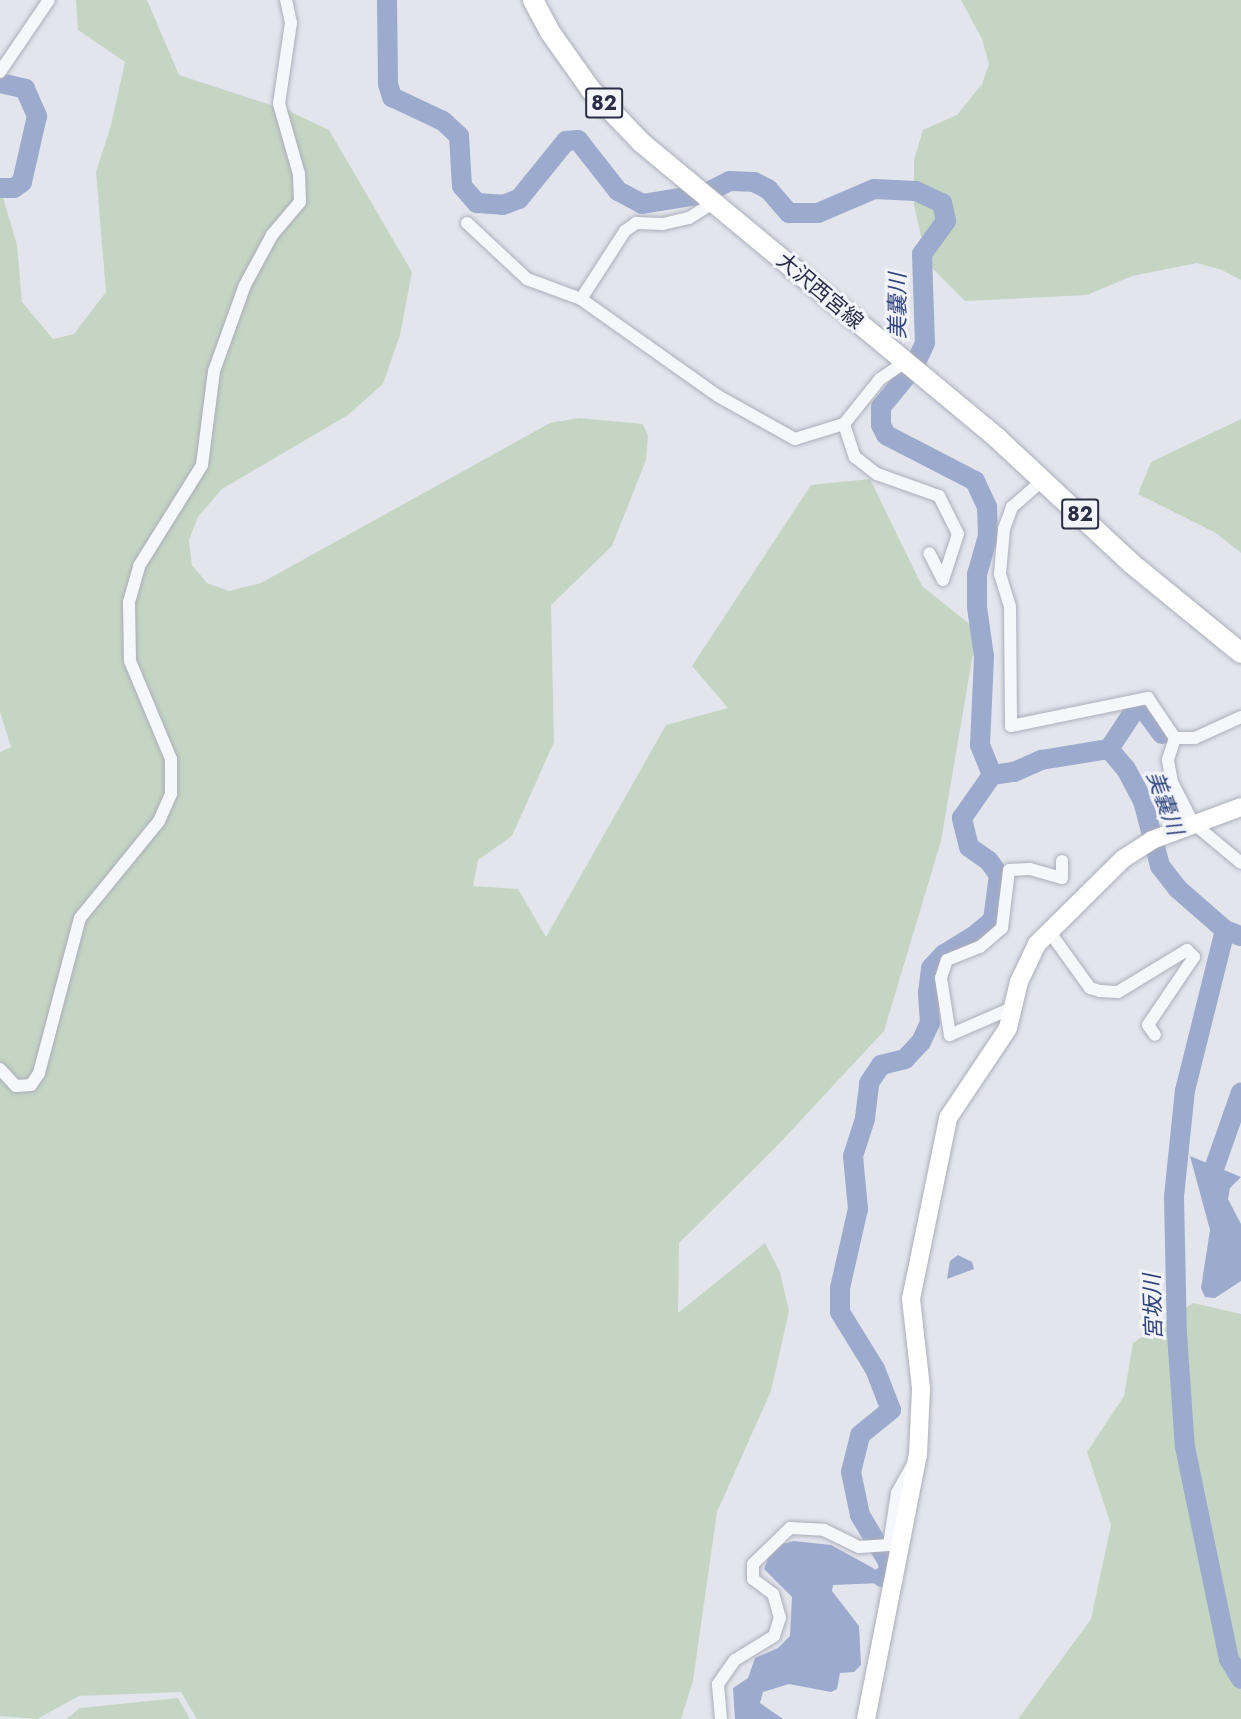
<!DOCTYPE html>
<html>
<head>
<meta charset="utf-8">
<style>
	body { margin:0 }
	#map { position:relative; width:1241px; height:1719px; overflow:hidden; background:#e3e5ec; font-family:Jost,"Noto Sans JP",sans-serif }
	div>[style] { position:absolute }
	.green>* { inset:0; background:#c4d6c3 }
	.water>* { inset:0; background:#9caace }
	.river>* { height:20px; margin:-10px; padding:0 10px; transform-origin:10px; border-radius:10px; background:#9caace }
	.roads { filter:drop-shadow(0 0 2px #abaeba) drop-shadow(0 0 2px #abaeba) }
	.street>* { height:12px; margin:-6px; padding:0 6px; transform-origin:6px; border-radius:6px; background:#f6f7fa }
	.secondary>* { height:18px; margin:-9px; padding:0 9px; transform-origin:9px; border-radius:9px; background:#fff }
	.primary>* { height:20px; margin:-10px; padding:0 10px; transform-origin:10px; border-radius:10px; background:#fff }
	span { translate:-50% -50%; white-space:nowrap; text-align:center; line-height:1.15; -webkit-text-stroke:6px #f3f4f9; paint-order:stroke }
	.shield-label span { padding:2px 4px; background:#f3f4f9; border:2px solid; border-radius:4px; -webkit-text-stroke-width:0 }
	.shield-label { font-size:20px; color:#292e46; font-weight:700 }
	.street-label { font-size:21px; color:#292e46 }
	.water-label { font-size:22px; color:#30437d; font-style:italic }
</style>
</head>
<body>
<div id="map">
	<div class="green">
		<div style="clip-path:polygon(76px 0,147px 0,179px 75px,289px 111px,329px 130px,412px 272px,400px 335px,383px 384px,348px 415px,222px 489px,198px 517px,189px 540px,192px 565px,207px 583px,229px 591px,261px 583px,550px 423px,579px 418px,643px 424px,648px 436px,646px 460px,612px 546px,551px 605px,554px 742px,512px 836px,478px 860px,473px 886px,518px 889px,546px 937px,666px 725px,728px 708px,692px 666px,811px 485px,870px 479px,922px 586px,977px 630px,941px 841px,884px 1031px,776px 1147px,679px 1243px,678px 1313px,765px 1243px,780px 1272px,789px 1311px,771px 1391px,717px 1512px,693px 1681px,681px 1719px,197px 1719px,181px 1692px,79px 1696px,37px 1719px,0 1716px,0 752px,11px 747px,0 712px,0 187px,17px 245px,22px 302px,53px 339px,74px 334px,106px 292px,96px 172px,111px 125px,125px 62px,78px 30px)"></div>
		<div style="clip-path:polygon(961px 0,1241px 0,1241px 280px,1222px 270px,1197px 263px,1132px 276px,1087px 295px,965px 301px,927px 263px,914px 205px,914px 160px,923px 130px,957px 115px,982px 84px,989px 64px,982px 39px)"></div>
		<div style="clip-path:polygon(1241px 419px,1241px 553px,1216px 533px,1138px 494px,1151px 462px)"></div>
		<div style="clip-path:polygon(1193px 1303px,1241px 1314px,1241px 1719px,1018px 1719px,1091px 1619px,1111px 1525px,1087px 1452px,1124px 1396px,1133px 1343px)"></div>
		<div style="clip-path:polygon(178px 1698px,190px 1719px,66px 1719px,80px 1708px)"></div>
	</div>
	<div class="water">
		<div style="clip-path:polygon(1190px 1156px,1241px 1177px,1230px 1188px,1228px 1199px,1241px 1224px,1241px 1281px,1215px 1298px,1205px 1297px,1201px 1288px,1210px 1230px)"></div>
		<div style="clip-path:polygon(958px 1255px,972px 1262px,974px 1269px,947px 1279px,950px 1261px)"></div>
		<div style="clip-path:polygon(794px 1541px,831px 1545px,873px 1568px,882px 1577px,882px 1583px,833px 1585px,832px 1591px,859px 1626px,861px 1665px,854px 1672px,840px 1673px,837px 1689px,831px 1692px,789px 1684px,763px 1692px,760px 1703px,783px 1719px,735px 1719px,733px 1688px,748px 1678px,755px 1658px,778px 1648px,790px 1636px,792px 1597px,764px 1569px,769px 1556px,782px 1544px)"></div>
	</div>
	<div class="river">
		<div style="left:387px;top:0;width:84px;rotate:89.3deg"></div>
		<div style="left:388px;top:84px;width:14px;rotate:73deg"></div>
		<div style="left:392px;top:97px;width:56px;rotate:25.2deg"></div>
		<div style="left:443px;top:121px;width:22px;rotate:43deg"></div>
		<div style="left:459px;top:136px;width:50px;rotate:86.6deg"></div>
		<div style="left:462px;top:186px;width:23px;rotate:49deg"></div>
		<div style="left:477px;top:203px;width:26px;rotate:4deg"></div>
		<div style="left:503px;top:205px;width:17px;rotate:-21deg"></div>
		<div style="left:519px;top:199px;width:75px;rotate:-51deg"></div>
		<div style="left:566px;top:141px;width:12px;rotate:-5deg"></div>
		<div style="left:578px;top:140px;width:65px;rotate:51.9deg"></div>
		<div style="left:618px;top:191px;width:27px;rotate:28deg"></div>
		<div style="left:642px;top:204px;width:63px;rotate:-9.2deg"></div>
		<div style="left:704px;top:194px;width:28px;rotate:-27deg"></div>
		<div style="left:729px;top:181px;width:25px;rotate:2deg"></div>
		<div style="left:754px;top:182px;width:16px;rotate:27deg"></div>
		<div style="left:768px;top:189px;width:32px;rotate:49deg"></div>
		<div style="left:789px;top:213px;width:29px"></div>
		<div style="left:818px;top:213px;width:61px;rotate:-23.2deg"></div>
		<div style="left:874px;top:189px;width:42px;rotate:2.7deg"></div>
		<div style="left:916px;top:191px;width:29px;rotate:25deg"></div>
		<div style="left:942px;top:203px;width:18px;rotate:77deg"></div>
		<div style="left:946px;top:221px;width:41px;rotate:126deg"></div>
		<div style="left:922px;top:254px;width:89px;rotate:88.1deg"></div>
		<div style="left:925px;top:343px;width:26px;rotate:115deg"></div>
		<div style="left:914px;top:367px;width:52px;rotate:129.5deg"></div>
		<div style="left:881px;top:407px;width:18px;rotate:90deg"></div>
		<div style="left:881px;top:425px;width:11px;rotate:63deg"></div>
		<div style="left:886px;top:435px;width:100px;rotate:27.3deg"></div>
		<div style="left:975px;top:481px;width:29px;rotate:65deg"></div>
		<div style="left:987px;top:507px;width:29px;rotate:88deg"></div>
		<div style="left:988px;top:536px;width:40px;rotate:106deg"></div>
		<div style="left:977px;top:574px;width:33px;rotate:90deg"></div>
		<div style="left:977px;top:607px;width:50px;rotate:82deg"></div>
		<div style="left:984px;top:657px;width:88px;rotate:92.6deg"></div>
		<div style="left:980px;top:745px;width:32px;rotate:68deg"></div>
		<div style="left:992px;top:775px;width:22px;rotate:-8deg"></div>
		<div style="left:1014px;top:772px;width:30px;rotate:-24deg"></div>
		<div style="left:1041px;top:760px;width:69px;rotate:-9.2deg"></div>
		<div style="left:1109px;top:749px;width:26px;rotate:50deg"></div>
		<div style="left:1126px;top:769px;width:36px;rotate:62deg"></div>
		<div style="left:1143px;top:801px;width:67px;rotate:75.3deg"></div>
		<div style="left:1160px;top:866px;width:29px;rotate:52deg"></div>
		<div style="left:1178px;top:889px;width:62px;rotate:41.1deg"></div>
		<div style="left:1225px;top:930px;width:17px;rotate:21deg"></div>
		<div style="left:0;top:83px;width:26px;rotate:13deg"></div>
		<div style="left:25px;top:89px;width:30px;rotate:66deg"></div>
		<div style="left:37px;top:116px;width:68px;rotate:102.8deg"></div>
		<div style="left:22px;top:182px;width:10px;rotate:143deg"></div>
		<div style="left:14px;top:188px;width:14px;rotate:180deg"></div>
		<div style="left:1109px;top:749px;width:49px;rotate:-56.6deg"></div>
		<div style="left:1136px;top:708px;width:8px;rotate:14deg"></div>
		<div style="left:1144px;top:710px;width:30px;rotate:53deg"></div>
		<div style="left:1225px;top:930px;width:165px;rotate:104deg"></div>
		<div style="left:1185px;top:1090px;width:107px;rotate:95.9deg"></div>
		<div style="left:1174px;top:1196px;width:138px;rotate:88.8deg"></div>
		<div style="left:1177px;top:1334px;width:113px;rotate:86deg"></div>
		<div style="left:1185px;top:1447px;width:217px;rotate:78.3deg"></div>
		<div style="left:1229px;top:1659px;width:23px;rotate:59deg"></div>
		<div style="left:1215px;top:1166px;width:78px;rotate:-70.6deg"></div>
		<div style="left:882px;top:1577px;width:7px;rotate:-16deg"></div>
		<div style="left:889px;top:1575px;width:13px;rotate:-94deg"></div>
		<div style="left:888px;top:1562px;width:55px;rotate:-120.8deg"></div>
		<div style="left:860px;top:1515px;width:44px;rotate:-101.8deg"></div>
		<div style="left:851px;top:1472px;width:38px;rotate:-76deg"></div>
		<div style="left:860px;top:1435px;width:40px;rotate:-39deg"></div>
		<div style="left:891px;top:1410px;width:44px;rotate:-111.3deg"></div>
		<div style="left:875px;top:1369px;width:67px;rotate:-121.6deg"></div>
		<div style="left:840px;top:1312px;width:24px;rotate:-90deg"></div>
		<div style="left:840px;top:1288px;width:81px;rotate:-77.2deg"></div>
		<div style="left:858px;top:1209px;width:53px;rotate:-95.4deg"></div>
		<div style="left:853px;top:1156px;width:40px;rotate:-72deg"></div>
		<div style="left:865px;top:1118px;width:35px;rotate:-83deg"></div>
		<div style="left:869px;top:1083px;width:22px;rotate:-56deg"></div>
		<div style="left:881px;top:1065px;width:25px;rotate:-14deg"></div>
		<div style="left:905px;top:1059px;width:23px;rotate:-47deg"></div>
		<div style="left:921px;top:1042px;width:21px;rotate:-65deg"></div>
		<div style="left:930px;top:1023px;width:30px;rotate:-94deg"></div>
		<div style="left:928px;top:993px;width:25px;rotate:-83deg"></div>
		<div style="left:931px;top:968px;width:18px;rotate:-47deg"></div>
		<div style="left:943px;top:955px;width:36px;rotate:-32deg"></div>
		<div style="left:974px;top:936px;width:25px;rotate:-40deg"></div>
		<div style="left:993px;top:920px;width:45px;rotate:-82.4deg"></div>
		<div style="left:999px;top:875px;width:17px;rotate:-126deg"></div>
		<div style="left:989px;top:861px;width:24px;rotate:-145deg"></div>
		<div style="left:969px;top:847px;width:30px;rotate:-104deg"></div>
		<div style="left:962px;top:818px;width:52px;rotate:-55.1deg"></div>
	</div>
	<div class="roads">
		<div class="street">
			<div style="left:0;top:72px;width:87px;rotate:-55.8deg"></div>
			<div style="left:467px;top:223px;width:82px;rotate:43deg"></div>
			<div style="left:527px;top:279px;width:58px;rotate:20.3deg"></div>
			<div style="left:581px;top:299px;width:168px;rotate:35.3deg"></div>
			<div style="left:718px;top:396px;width:88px;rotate:29.2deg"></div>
			<div style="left:795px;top:439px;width:51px;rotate:-17deg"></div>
			<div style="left:844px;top:424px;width:58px;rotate:-51.3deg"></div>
			<div style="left:880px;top:379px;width:30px;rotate:-34deg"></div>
			<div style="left:581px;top:299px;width:81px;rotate:-57.1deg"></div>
			<div style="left:625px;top:231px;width:14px;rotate:-36deg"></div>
			<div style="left:636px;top:223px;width:27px;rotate:2deg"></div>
			<div style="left:663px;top:224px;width:27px;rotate:-13deg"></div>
			<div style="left:689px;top:218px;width:28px;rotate:-32deg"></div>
			<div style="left:844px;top:424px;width:35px;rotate:72deg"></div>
			<div style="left:855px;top:457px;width:28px;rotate:38deg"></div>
			<div style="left:877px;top:474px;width:66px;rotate:19.5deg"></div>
			<div style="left:939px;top:496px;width:42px;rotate:63.4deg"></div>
			<div style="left:958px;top:534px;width:48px;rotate:108.1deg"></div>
			<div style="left:943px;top:580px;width:30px;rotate:-117deg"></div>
			<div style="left:1043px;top:480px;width:41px;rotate:138.9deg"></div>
			<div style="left:1012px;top:507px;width:23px;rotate:110deg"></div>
			<div style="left:1004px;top:529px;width:45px;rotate:95.1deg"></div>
			<div style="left:1000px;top:574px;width:34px;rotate:73deg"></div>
			<div style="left:1010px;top:607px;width:119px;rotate:89.5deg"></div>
			<div style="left:1011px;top:726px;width:140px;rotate:-11.6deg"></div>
			<div style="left:1148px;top:698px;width:48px;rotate:56deg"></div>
			<div style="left:1241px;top:717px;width:51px;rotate:155.5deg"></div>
			<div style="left:1195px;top:738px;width:20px;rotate:180deg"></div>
			<div style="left:1175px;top:738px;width:23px;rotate:108deg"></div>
			<div style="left:1168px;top:760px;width:22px;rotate:80deg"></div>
			<div style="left:1172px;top:782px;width:46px;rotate:62.9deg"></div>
			<div style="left:1193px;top:823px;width:62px;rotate:39.8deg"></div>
			<div style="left:1049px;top:931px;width:70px;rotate:54.3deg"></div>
			<div style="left:1090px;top:988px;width:10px;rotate:17deg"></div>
			<div style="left:1100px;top:991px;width:18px;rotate:3deg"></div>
			<div style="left:1118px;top:992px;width:81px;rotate:-31.3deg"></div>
			<div style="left:1187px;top:950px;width:10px;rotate:45deg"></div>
			<div style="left:1194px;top:957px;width:82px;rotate:124.1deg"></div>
			<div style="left:1148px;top:1025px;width:12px;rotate:55deg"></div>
			<div style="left:1012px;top:1008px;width:68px;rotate:156.5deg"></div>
			<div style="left:950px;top:1035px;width:58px;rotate:-99deg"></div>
			<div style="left:941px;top:978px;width:19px;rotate:-72deg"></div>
			<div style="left:947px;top:960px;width:35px;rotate:-22deg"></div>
			<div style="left:980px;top:947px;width:29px;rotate:-41deg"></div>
			<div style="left:1002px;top:928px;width:58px;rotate:-83.1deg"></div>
			<div style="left:1009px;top:870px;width:21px;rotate:-3deg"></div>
			<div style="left:1030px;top:869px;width:33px;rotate:16deg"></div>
			<div style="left:1062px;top:878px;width:17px;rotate:-90deg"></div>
			<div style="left:0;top:1069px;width:23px;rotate:47deg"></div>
			<div style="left:16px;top:1086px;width:15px;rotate:-4deg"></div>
			<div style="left:31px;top:1085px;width:14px;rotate:-56deg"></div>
			<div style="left:39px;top:1073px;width:160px;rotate:-75.2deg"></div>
			<div style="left:80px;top:918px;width:125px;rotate:-50.8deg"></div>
			<div style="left:159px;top:821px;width:30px;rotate:-66deg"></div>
			<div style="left:171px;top:794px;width:35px;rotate:-90deg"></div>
			<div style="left:171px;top:759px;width:106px;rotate:-112.7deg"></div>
			<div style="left:130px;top:661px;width:59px;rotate:-91deg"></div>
			<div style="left:129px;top:602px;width:37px;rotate:-74deg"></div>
			<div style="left:139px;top:566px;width:119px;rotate:-58deg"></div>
			<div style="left:202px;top:465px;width:95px;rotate:-82.7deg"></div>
			<div style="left:214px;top:371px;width:91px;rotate:-70.2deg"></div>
			<div style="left:245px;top:285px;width:57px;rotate:-61.6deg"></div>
			<div style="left:272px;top:235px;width:43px;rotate:-49.7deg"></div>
			<div style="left:300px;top:202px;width:28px;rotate:-92deg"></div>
			<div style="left:299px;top:174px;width:73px;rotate:-105.9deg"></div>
			<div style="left:279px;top:104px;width:82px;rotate:-81.6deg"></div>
			<div style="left:291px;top:23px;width:24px;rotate:-102deg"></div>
			<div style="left:721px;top:1719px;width:35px;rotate:-95deg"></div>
			<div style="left:718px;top:1684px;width:29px;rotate:-55deg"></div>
			<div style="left:735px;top:1660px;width:46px;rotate:-31.6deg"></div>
			<div style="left:774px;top:1636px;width:19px;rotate:-72deg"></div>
			<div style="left:780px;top:1618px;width:25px;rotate:-106deg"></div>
			<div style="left:773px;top:1594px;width:25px;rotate:-143deg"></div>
			<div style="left:753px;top:1579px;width:15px;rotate:-90deg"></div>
			<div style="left:753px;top:1564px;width:52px;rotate:-44.2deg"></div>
			<div style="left:790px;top:1528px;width:34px;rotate:3deg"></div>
			<div style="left:824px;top:1530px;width:39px;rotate:26deg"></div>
			<div style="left:859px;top:1547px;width:30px;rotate:-4deg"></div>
			<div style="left:889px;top:1545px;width:53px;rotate:-81.3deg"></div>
			<div style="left:897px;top:1493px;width:31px;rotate:-61deg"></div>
		</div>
		<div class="secondary">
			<div style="left:866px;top:1719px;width:269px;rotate:-78.9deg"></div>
			<div style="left:918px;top:1455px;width:67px;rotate:-87.4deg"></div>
			<div style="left:921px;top:1388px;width:90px;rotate:-96.4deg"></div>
			<div style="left:911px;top:1299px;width:185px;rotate:-78.4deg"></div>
			<div style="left:948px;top:1118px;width:108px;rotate:-56.3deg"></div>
			<div style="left:1008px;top:1028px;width:47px;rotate:-76.6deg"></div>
			<div style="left:1019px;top:982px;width:42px;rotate:-64.7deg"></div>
			<div style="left:1037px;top:944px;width:121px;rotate:-44.7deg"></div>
			<div style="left:1123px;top:859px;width:35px;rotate:-33deg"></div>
			<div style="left:1152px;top:840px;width:95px;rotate:-20.3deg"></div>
		</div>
		<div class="primary">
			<div style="left:533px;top:0;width:36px;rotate:62deg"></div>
			<div style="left:550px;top:32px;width:71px;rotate:54.7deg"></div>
			<div style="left:591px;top:90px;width:74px;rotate:46.1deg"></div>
			<div style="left:642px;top:143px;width:462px;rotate:39.7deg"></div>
			<div style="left:997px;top:438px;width:183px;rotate:43deg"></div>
			<div style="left:1131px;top:563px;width:142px;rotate:39.3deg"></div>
		</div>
	</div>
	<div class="shield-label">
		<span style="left:604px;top:103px">82</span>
		<span style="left:1080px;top:514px">82</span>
	</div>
	<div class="street-label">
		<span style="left:820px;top:291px;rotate:40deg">大沢西宮線</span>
	</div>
	<div class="water-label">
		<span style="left:898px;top:306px;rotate:-90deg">美嚢川</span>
		<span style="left:1165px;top:803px;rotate:70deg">美嚢川</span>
		<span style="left:1153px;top:1307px;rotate:-92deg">宮坂川</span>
	</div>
</div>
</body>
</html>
